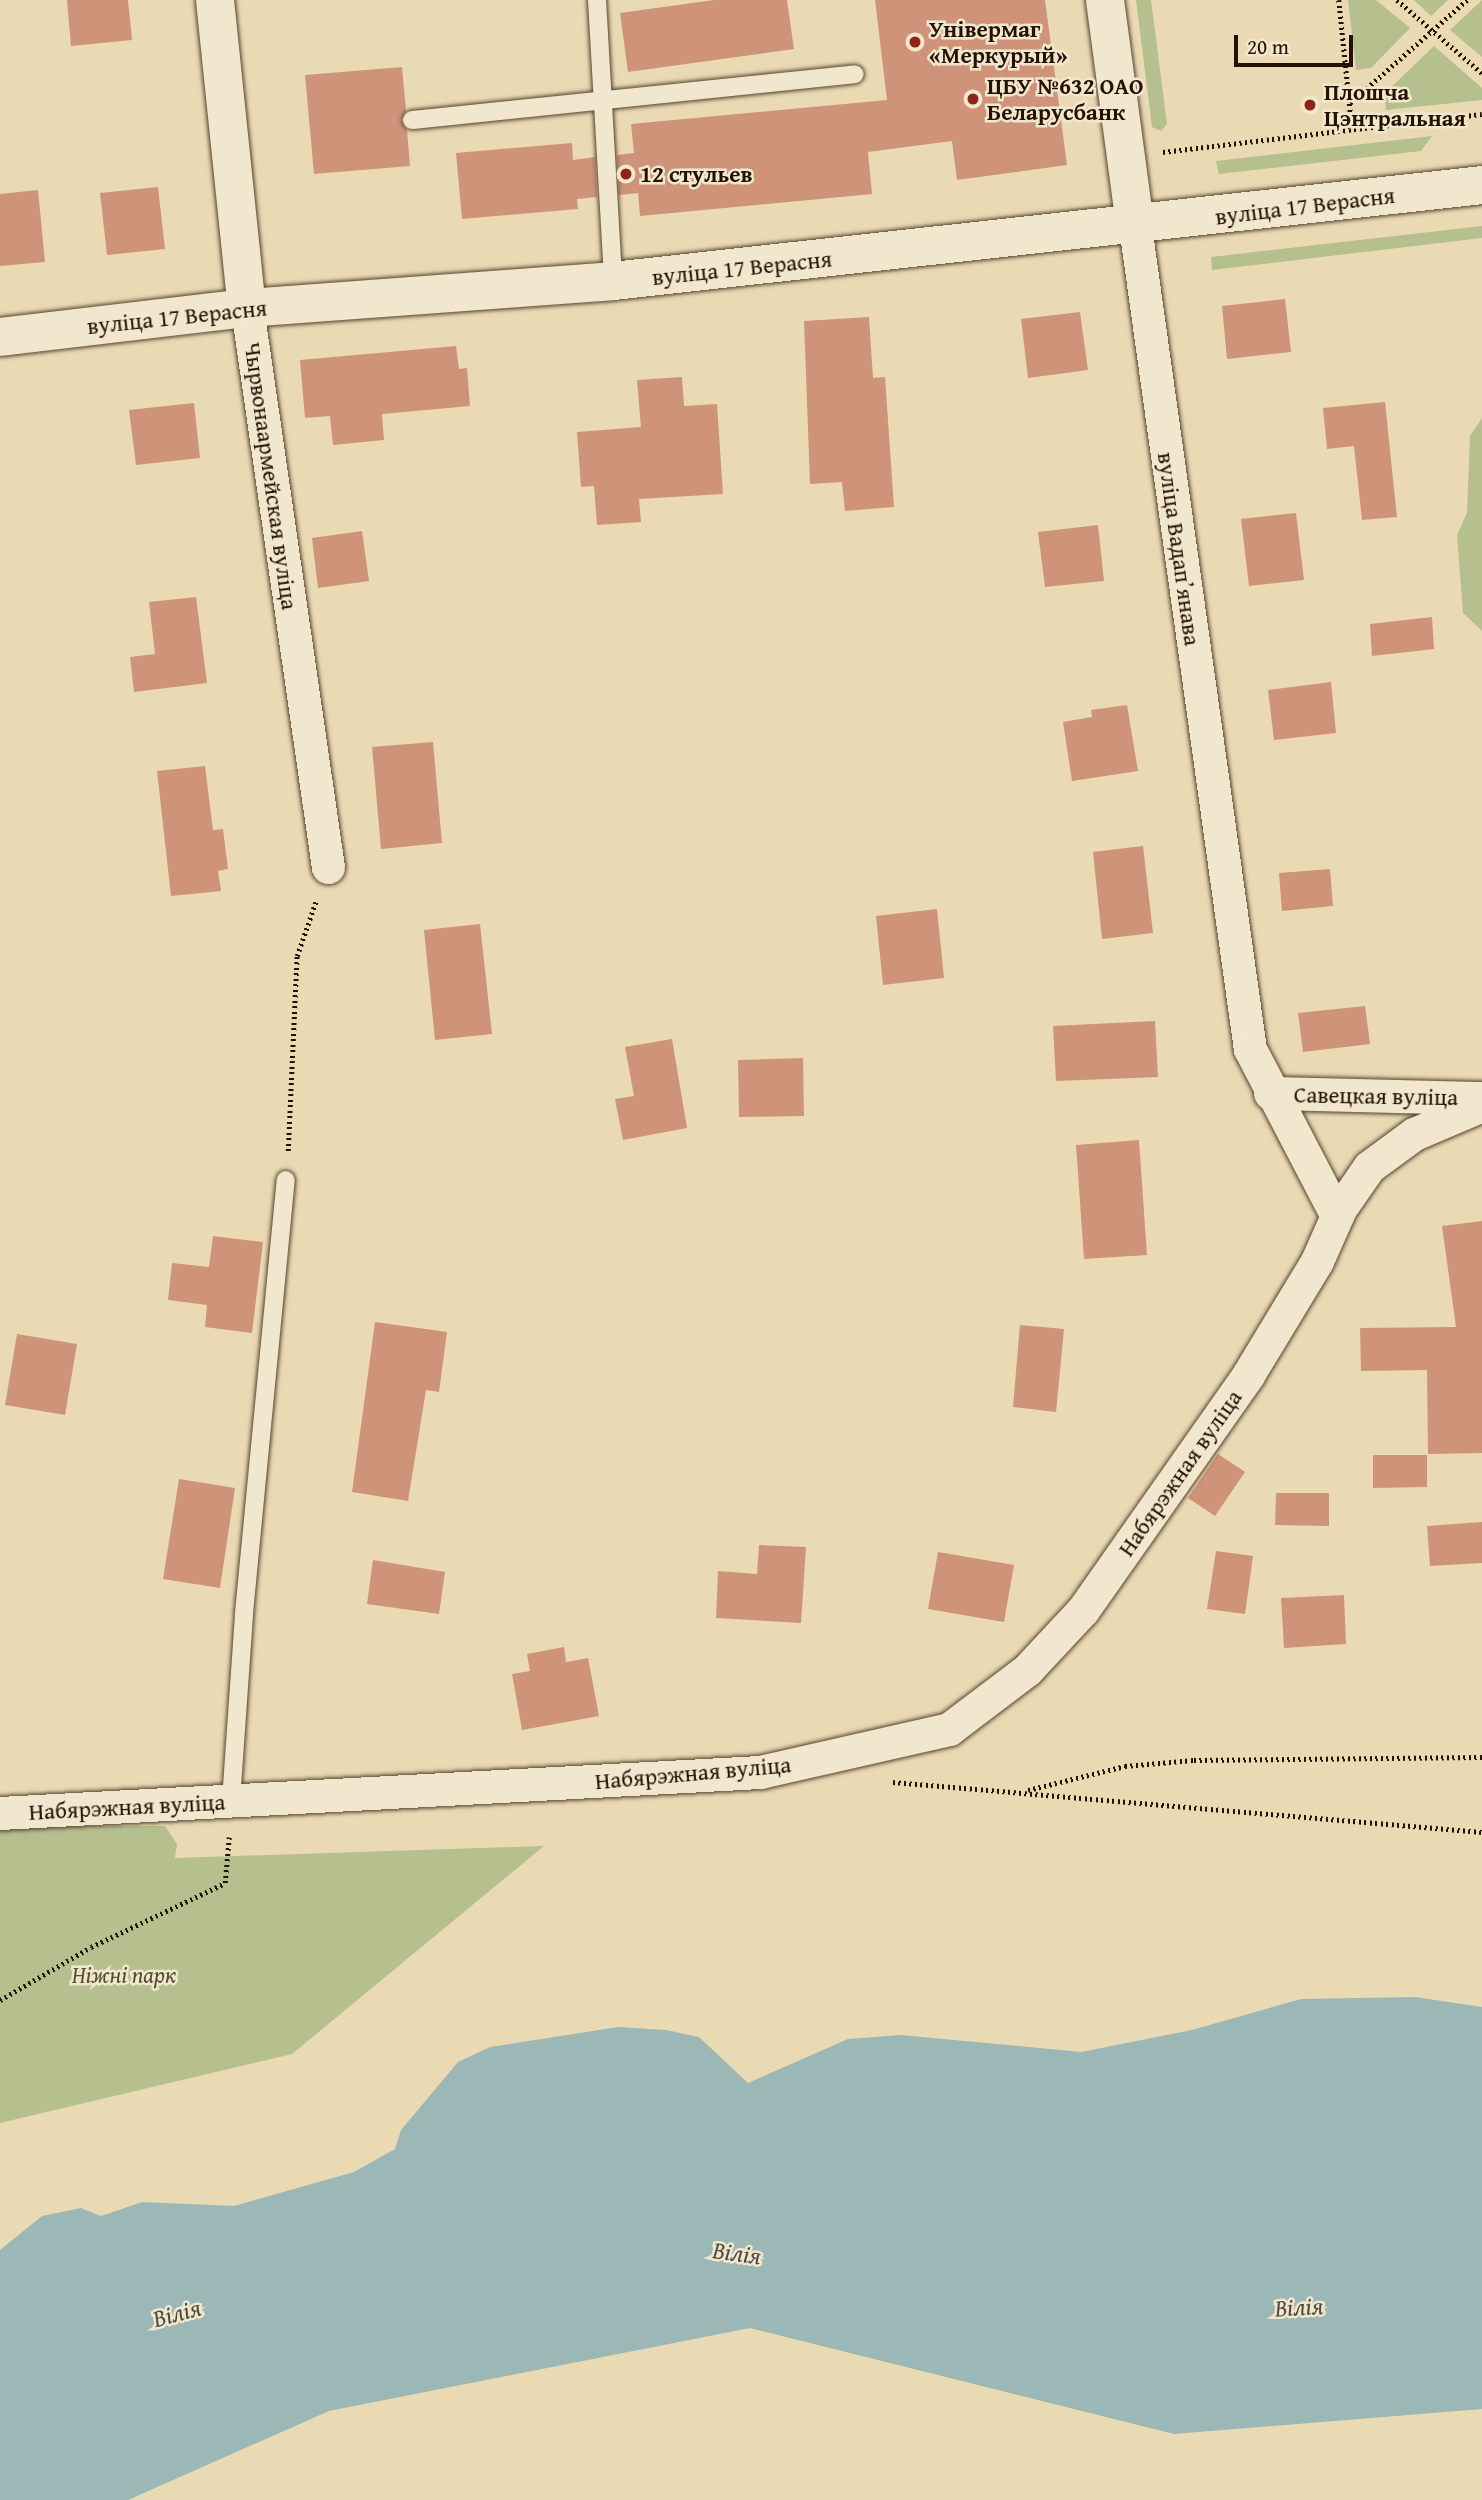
<!DOCTYPE html>
<html>
<head>
<meta charset="utf-8">
<style>
	body { margin:0 }
	#map { position:relative; width:1482px; height:2500px; overflow:hidden; background:#eadab4; font-family:"Gentium Book Plus",serif }
	div>[style] { position:absolute }
	.green>* { inset:0; background:#b5c08e }
	.water>* { inset:0; background:#9bb8b6 }
	.building>* { inset:0; background:#cf937a }
	.path>* { height:4.5px; margin-top:-2.25px; transform-origin:0; background:repeating-linear-gradient(90deg,#251101 0 2px,transparent 0 5.5px) }
	.roads { filter:drop-shadow(0 0 2px #56432e) drop-shadow(0 0 2px #56432e) }
	.lane>* { height:18px; margin:-9px; padding:0 9px; transform-origin:9px; border-radius:9px; background:#f1e7ce }
	.street>* { height:33px; margin:-16.5px; padding:0 16.5px; transform-origin:16.5px; border-radius:16.5px; background:#f1e7ce }
	.secondary>* { height:38px; margin:-19px; padding:0 19px; transform-origin:19px; border-radius:19px; background:#f1e7ce }
	.dots>* { width:19px; height:19px; translate:-50% -50%; box-sizing:border-box; border:4px solid #f1e7ce; border-radius:50% }
	span { translate:-50% -50%; white-space:nowrap; text-align:center; line-height:1.15; -webkit-text-stroke:5px #f1e7ce; paint-order:stroke }
	.poi-label { font-size:23px; color:#251101; font-weight:700 }
	.left { translate:0 -50%; text-align:left }
	.street-label { font-size:23px; color:#251101 }
	.park-label { font-size:23px; color:#574e32; font-style:italic }
	.water-label { font-size:24px; color:#4e4b40; font-style:italic }
	.scale { position:absolute; left:1234px; top:35px; width:119px; height:32px; box-sizing:border-box; border:4px solid #251101; border-top:0; padding-left:9px; font-size:21px; line-height:24px; white-space:nowrap; color:#251101; -webkit-text-stroke:5px #f1e7ce; paint-order:stroke }
</style>
</head>
<body>
<div id="map">
	<div class="green">
		<div style="clip-path:polygon(1136px 0,1151px 0,1167px 124px,1161px 131px,1152px 127px)"></div>
		<div style="clip-path:polygon(1348px 0,1376px 0,1410px 28px,1371px 68px,1356px 70px)"></div>
		<div style="clip-path:polygon(1414px 0,1448px 0,1431px 16px)"></div>
		<div style="clip-path:polygon(1482px 0,1482px 57px,1450px 30px)"></div>
		<div style="clip-path:polygon(1434px 46px,1482px 88px,1482px 100px,1386px 110px,1384px 94px)"></div>
		<div style="clip-path:polygon(1432px 136px,1421px 151px,1219px 174px,1216px 161px)"></div>
		<div style="clip-path:polygon(1482px 226px,1482px 238px,1212px 270px,1211px 257px)"></div>
		<div style="clip-path:polygon(1482px 418px,1482px 631px,1463px 613px,1457px 535px,1467px 513px,1470px 436px)"></div>
		<div style="clip-path:polygon(0 1826px,165px 1826px,177px 1844px,175px 1858px,544px 1846px,292px 2054px,0 2123px)"></div>
	</div>
	<div class="water">
		<div style="clip-path:polygon(1415px 1997px,1482px 2007px,1482px 2409px,1174px 2434px,750px 2328px,329px 2411px,128px 2500px,0 2500px,0 2250px,42px 2216px,81px 2208px,101px 2216px,142px 2202px,234px 2206px,354px 2172px,395px 2149px,401px 2130px,458px 2062px,490px 2047px,618px 2027px,666px 2030px,699px 2037px,748px 2083px,848px 2039px,901px 2035px,1081px 2052px,1192px 2030px,1301px 1999px)"></div>
	</div>
	<div class="building">
		<div style="clip-path:polygon(67px 0,128px 0,132px 40px,71px 46px)"></div>
		<div style="clip-path:polygon(714px 0,787px 0,794px 49px,628px 72px,620px 13px)"></div>
		<div style="clip-path:polygon(875px 0,1045px 0,1067px 165px,957px 180px,952px 141px,868px 152px,872px 194px,640px 216px,638px 193px,619px 195px,617px 155px,634px 153px,631px 124px,887px 100px)"></div>
		<div style="clip-path:polygon(402px 67px,406px 111px,401px 120px,407px 130px,410px 166px,314px 174px,305px 75px)"></div>
		<div style="clip-path:polygon(572px 143px,573px 160px,595px 157px,597px 197px,577px 199px,578px 209px,462px 219px,456px 153px)"></div>
		<div style="clip-path:polygon(158px 187px,165px 249px,107px 255px,100px 193px)"></div>
		<div style="clip-path:polygon(38px 190px,45px 262px,0 266px,0 194px)"></div>
		<div style="clip-path:polygon(1285px 299px,1291px 352px,1227px 359px,1222px 306px)"></div>
		<div style="clip-path:polygon(1080px 312px,1088px 370px,1028px 378px,1021px 319px)"></div>
		<div style="clip-path:polygon(869px 317px,873px 378px,885px 377px,894px 507px,845px 511px,842px 482px,810px 484px,804px 321px)"></div>
		<div style="clip-path:polygon(456px 346px,459px 369px,467px 368px,470px 406px,382px 414px,384px 440px,333px 445px,330px 416px,305px 418px,300px 360px)"></div>
		<div style="clip-path:polygon(682px 377px,684px 406px,717px 404px,723px 494px,639px 499px,641px 522px,597px 525px,594px 486px,581px 487px,577px 432px,641px 427px,637px 380px)"></div>
		<div style="clip-path:polygon(1385px 402px,1397px 517px,1362px 520px,1354px 446px,1327px 449px,1323px 408px)"></div>
		<div style="clip-path:polygon(194px 403px,200px 458px,136px 465px,129px 410px)"></div>
		<div style="clip-path:polygon(1296px 513px,1304px 580px,1249px 586px,1241px 519px)"></div>
		<div style="clip-path:polygon(1098px 525px,1104px 581px,1045px 587px,1038px 532px)"></div>
		<div style="clip-path:polygon(362px 531px,369px 581px,318px 588px,312px 538px)"></div>
		<div style="clip-path:polygon(196px 597px,207px 683px,134px 692px,130px 657px,155px 654px,149px 602px)"></div>
		<div style="clip-path:polygon(1432px 617px,1434px 649px,1372px 656px,1370px 624px)"></div>
		<div style="clip-path:polygon(1331px 682px,1336px 733px,1274px 740px,1268px 690px)"></div>
		<div style="clip-path:polygon(1127px 705px,1138px 771px,1072px 781px,1063px 722px,1092px 717px,1091px 710px)"></div>
		<div style="clip-path:polygon(433px 742px,442px 843px,381px 849px,372px 747px)"></div>
		<div style="clip-path:polygon(205px 766px,213px 830px,223px 829px,228px 869px,218px 871px,221px 891px,171px 896px,157px 771px)"></div>
		<div style="clip-path:polygon(1143px 846px,1153px 933px,1102px 939px,1093px 852px)"></div>
		<div style="clip-path:polygon(1330px 869px,1333px 906px,1282px 911px,1279px 873px)"></div>
		<div style="clip-path:polygon(937px 909px,944px 978px,883px 985px,876px 916px)"></div>
		<div style="clip-path:polygon(480px 924px,492px 1034px,435px 1040px,424px 930px)"></div>
		<div style="clip-path:polygon(1365px 1006px,1370px 1044px,1303px 1052px,1298px 1013px)"></div>
		<div style="clip-path:polygon(1155px 1021px,1158px 1077px,1056px 1081px,1053px 1026px)"></div>
		<div style="clip-path:polygon(672px 1039px,687px 1128px,623px 1140px,615px 1099px,634px 1096px,625px 1047px)"></div>
		<div style="clip-path:polygon(803px 1058px,804px 1116px,739px 1117px,738px 1060px)"></div>
		<div style="clip-path:polygon(1139px 1140px,1147px 1255px,1084px 1259px,1076px 1145px)"></div>
		<div style="clip-path:polygon(1482px 1221px,1482px 1453px,1428px 1454px,1427px 1370px,1361px 1371px,1360px 1328px,1456px 1327px,1442px 1226px)"></div>
		<div style="clip-path:polygon(213px 1236px,263px 1242px,252px 1333px,205px 1327px,207px 1305px,168px 1300px,172px 1263px,209px 1267px)"></div>
		<div style="clip-path:polygon(375px 1322px,447px 1332px,439px 1392px,426px 1390px,408px 1501px,352px 1492px)"></div>
		<div style="clip-path:polygon(1020px 1325px,1064px 1329px,1056px 1412px,1013px 1407px)"></div>
		<div style="clip-path:polygon(17px 1334px,77px 1344px,65px 1415px,5px 1405px)"></div>
		<div style="clip-path:polygon(1218px 1454px,1245px 1472px,1215px 1516px,1188px 1498px)"></div>
		<div style="clip-path:polygon(1373px 1455px,1427px 1455px,1427px 1487px,1373px 1488px)"></div>
		<div style="clip-path:polygon(179px 1479px,235px 1488px,220px 1588px,163px 1579px)"></div>
		<div style="clip-path:polygon(1276px 1493px,1329px 1493px,1329px 1526px,1275px 1525px)"></div>
		<div style="clip-path:polygon(1482px 1522px,1482px 1563px,1430px 1566px,1427px 1526px)"></div>
		<div style="clip-path:polygon(759px 1545px,806px 1547px,801px 1623px,716px 1618px,718px 1571px,757px 1574px)"></div>
		<div style="clip-path:polygon(1216px 1551px,1253px 1556px,1245px 1614px,1207px 1609px)"></div>
		<div style="clip-path:polygon(938px 1552px,1014px 1565px,1004px 1622px,928px 1609px)"></div>
		<div style="clip-path:polygon(373px 1560px,445px 1572px,439px 1614px,367px 1604px)"></div>
		<div style="clip-path:polygon(1344px 1595px,1346px 1644px,1284px 1648px,1281px 1598px)"></div>
		<div style="clip-path:polygon(564px 1647px,566px 1662px,588px 1658px,599px 1716px,522px 1730px,512px 1674px,530px 1671px,527px 1654px)"></div>
	</div>
	<div class="path">
		<div style="left:1339px;top:0;width:130px;rotate:84.2deg"></div>
		<div style="left:1397px;top:0;width:112px;rotate:40.7deg"></div>
		<div style="left:1350px;top:103px;width:156px;rotate:-41.4deg"></div>
		<div style="left:1163px;top:152px;width:321px;rotate:-6.8deg"></div>
		<div style="left:288px;top:1151px;width:195px;rotate:-87.4deg"></div>
		<div style="left:297px;top:956px;width:58px;rotate:-70.9deg"></div>
		<div style="left:893px;top:1782px;width:591px;rotate:4.85deg"></div>
		<div style="left:1028px;top:1790px;width:100px;rotate:-13.9deg"></div>
		<div style="left:1125px;top:1766px;width:69px;rotate:-5deg"></div>
		<div style="left:1194px;top:1760px;width:288px;rotate:-0.6deg"></div>
		<div style="left:0;top:2000px;width:105px;rotate:-30.2deg"></div>
		<div style="left:91px;top:1947px;width:148px;rotate:-25.5deg"></div>
		<div style="left:225px;top:1883px;width:46px;rotate:-85deg"></div>
	</div>
	<div class="roads">
		<div class="lane">
			<div style="left:597px;top:0;width:281px;rotate:86.7deg"></div>
			<div style="left:412px;top:120px;width:445px;rotate:-5.9deg"></div>
			<div style="left:231px;top:1801px;width:188px;rotate:-86deg"></div>
			<div style="left:244px;top:1613px;width:435px;rotate:-84.5deg"></div>
		</div>
		<div class="street">
			<div style="left:1135px;top:226px;width:831px;rotate:82.05deg"></div>
			<div style="left:1250px;top:1049px;width:188px;rotate:62.5deg"></div>
			<div style="left:247px;top:308px;width:565px;rotate:81.76deg"></div>
			<div style="left:1270px;top:1093px;width:212px;rotate:1.4deg"></div>
			<div style="left:0;top:1813px;width:761px;rotate:-3.09deg"></div>
			<div style="left:760px;top:1772px;width:194px;rotate:-12.8deg"></div>
			<div style="left:949px;top:1729px;width:98px;rotate:-37.1deg"></div>
			<div style="left:1027px;top:1670px;width:82px;rotate:-47deg"></div>
			<div style="left:1083px;top:1610px;width:287px;rotate:-54.9deg"></div>
			<div style="left:1248px;top:1375px;width:133px;rotate:-58.8deg"></div>
			<div style="left:1317px;top:1261px;width:57px;rotate:-66.1deg"></div>
			<div style="left:1340px;top:1209px;width:51px;rotate:-55.4deg"></div>
			<div style="left:1369px;top:1167px;width:56px;rotate:-36.3deg"></div>
			<div style="left:1414px;top:1134px;width:74px;rotate:-23.1deg"></div>
		</div>
		<div class="secondary">
			<div style="left:215px;top:0;width:310px;rotate:84.1deg"></div>
			<div style="left:1105px;top:0;width:228px;rotate:82.4deg"></div>
			<div style="left:0;top:337px;width:249px;rotate:-6.7deg"></div>
			<div style="left:247px;top:308px;width:367px;rotate:-4.2deg"></div>
			<div style="left:613px;top:281px;width:874px;rotate:-6.3deg"></div>
		</div>
	</div>
	<div class="dots">
		<div style="left:915px;top:42px;background:#8f2418"></div>
		<div style="left:973px;top:99px;background:#8f2418"></div>
		<div style="left:1310px;top:105px;background:#8f2418"></div>
		<div style="left:626px;top:174px;background:#8f2418"></div>
	</div>
	<div class="poi-label">
		<span class="left" style="left:929px;top:42px">Універмаг<br>«Меркурый»</span>
		<span class="left" style="left:987px;top:99px">ЦБУ №632 ОАО<br>Беларусбанк</span>
		<span class="left" style="left:1324px;top:105px">Плошча<br>Цэнтральная</span>
		<span class="left" style="left:640px;top:174px">12 стульев</span>
	</div>
	<div class="street-label">
		<span style="left:1305px;top:206px;rotate:-7deg">вуліца 17 Верасня</span>
		<span style="left:742px;top:268px;rotate:-6deg">вуліца 17 Верасня</span>
		<span style="left:177px;top:317px;rotate:-6deg">вуліца 17 Верасня</span>
		<span style="left:271px;top:476px;rotate:82deg">Чырвонаармейская вуліца</span>
		<span style="left:1179px;top:549px;rotate:82deg">вуліца Вадапʼянава</span>
		<span style="left:1376px;top:1096px;rotate:1deg">Савецкая вуліца</span>
		<span style="left:1180px;top:1473px;rotate:-55deg">Набярэжная вуліца</span>
		<span style="left:693px;top:1773px;rotate:-5deg">Набярэжная вуліца</span>
		<span style="left:127px;top:1807px;rotate:-3deg">Набярэжная вуліца</span>
	</div>
	<div class="park-label">
		<span style="left:124px;top:1975px">Ніжні парк</span>
	</div>
	<div class="water-label">
		<span style="left:737px;top:2253px;rotate:8deg">Вілія</span>
		<span style="left:1299px;top:2307px;rotate:-3deg">Вілія</span>
		<span style="left:177px;top:2313px;rotate:-15deg">Вілія</span>
	</div>
	<div class="scale">20 m</div>
</div>
</body>
</html>
